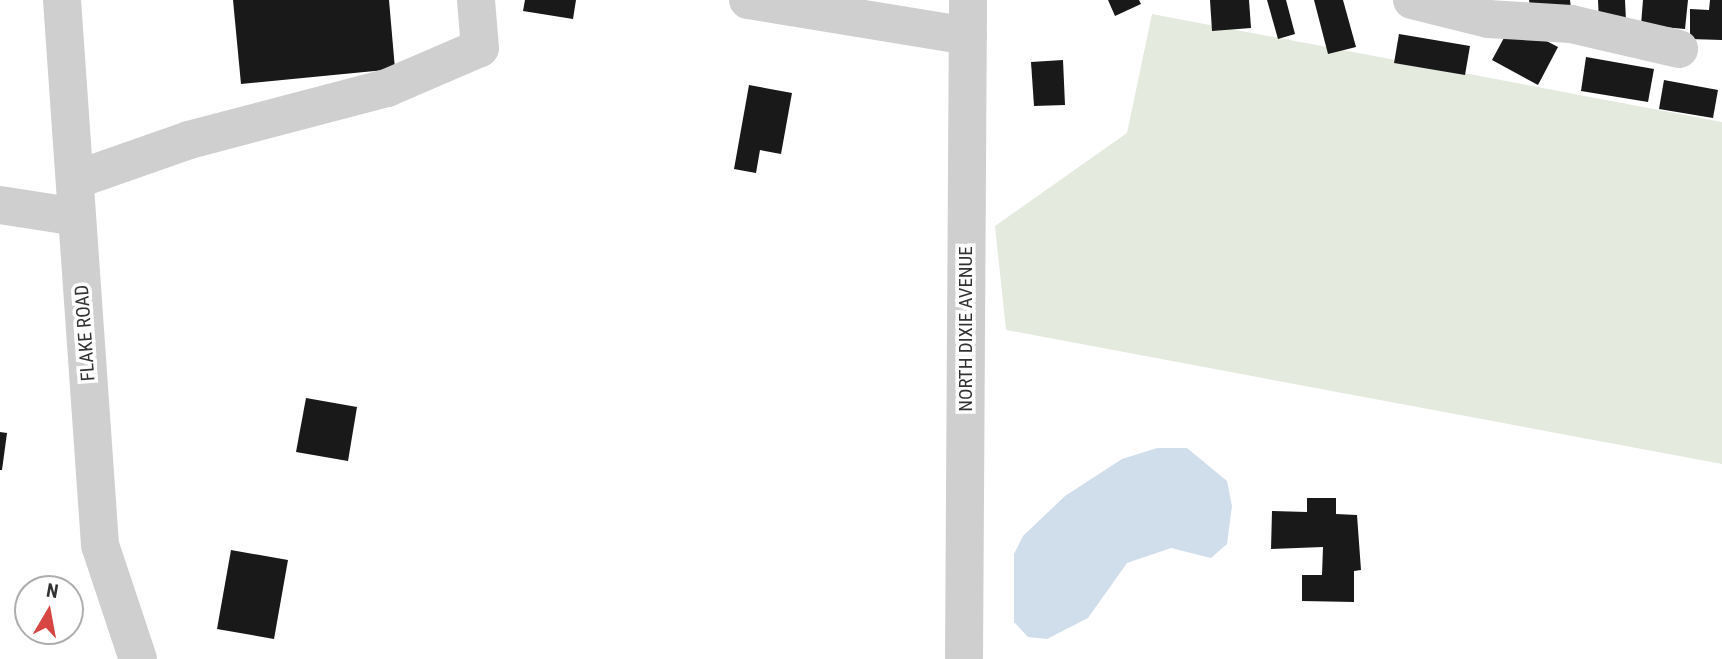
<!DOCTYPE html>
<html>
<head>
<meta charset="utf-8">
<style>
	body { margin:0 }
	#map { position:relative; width:1722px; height:659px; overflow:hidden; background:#fff; font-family:"Roboto Condensed",sans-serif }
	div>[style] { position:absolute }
	.green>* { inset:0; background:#e4eade }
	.water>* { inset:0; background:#d0deeb }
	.building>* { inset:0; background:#191919 }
	.minor>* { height:38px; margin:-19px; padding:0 19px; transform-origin:19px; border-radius:19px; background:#cfcfcf }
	span { translate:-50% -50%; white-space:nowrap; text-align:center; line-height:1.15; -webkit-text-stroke:7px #fff; paint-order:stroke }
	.street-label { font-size:19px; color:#323232 }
	.north { position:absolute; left:14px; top:575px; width:70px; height:70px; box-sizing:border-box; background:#fff; border:2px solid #adadad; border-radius:50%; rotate:10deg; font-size:19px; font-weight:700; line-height:28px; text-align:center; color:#323232 }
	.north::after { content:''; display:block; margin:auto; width:24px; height:32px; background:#d84644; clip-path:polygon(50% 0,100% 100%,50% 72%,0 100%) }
</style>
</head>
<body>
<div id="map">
	<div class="green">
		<div style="clip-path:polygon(1152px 14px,1722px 122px,1722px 464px,1006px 330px,995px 226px,1127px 133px)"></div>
	</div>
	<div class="water">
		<div style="clip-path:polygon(1157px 448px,1187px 448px,1227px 481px,1232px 506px,1227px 544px,1211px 558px,1171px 548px,1127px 563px,1088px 618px,1047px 639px,1028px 637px,1014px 622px,1014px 554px,1023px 536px,1065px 496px,1122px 459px)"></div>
	</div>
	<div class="building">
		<div style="clip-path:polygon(233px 0,389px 0,395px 69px,241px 84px)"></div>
		<div style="clip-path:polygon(525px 0,576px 0,573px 19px,523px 11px)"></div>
		<div style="clip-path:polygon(1108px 0,1139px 0,1141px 4px,1115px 16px)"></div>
		<div style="clip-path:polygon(1210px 0,1249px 0,1251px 28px,1212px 31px)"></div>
		<div style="clip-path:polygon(1267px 0,1286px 0,1295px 34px,1278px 39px)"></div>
		<div style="clip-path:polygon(1314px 0,1343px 0,1356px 47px,1328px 54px)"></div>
		<div style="clip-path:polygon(1529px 0,1570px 0,1571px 8px,1531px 12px)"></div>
		<div style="clip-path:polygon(1598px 0,1625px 0,1626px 21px,1599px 22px)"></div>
		<div style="clip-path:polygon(1643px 0,1688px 0,1685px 29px,1641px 25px)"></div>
		<div style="clip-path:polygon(1710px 0,1722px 0,1722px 40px,1690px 39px,1690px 9px,1709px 10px)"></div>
		<div style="clip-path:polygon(1512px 23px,1558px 47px,1538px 85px,1492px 60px)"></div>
		<div style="clip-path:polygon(1399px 34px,1470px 46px,1465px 75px,1394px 63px)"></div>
		<div style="clip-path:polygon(1586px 57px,1654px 69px,1648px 102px,1581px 91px)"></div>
		<div style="clip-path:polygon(1063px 60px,1065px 105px,1034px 106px,1031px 62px)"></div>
		<div style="clip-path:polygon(1664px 80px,1718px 90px,1713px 118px,1659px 109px)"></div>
		<div style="clip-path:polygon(749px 85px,792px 93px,781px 154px,760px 150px,756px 173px,734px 169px)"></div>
		<div style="clip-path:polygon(306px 398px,357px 407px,348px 461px,296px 452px)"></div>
		<div style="clip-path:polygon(0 432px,7px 433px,2px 470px,0 470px)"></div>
		<div style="clip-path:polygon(1307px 498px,1336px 498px,1336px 514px,1357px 515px,1361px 570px,1354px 571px,1354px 602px,1302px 601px,1302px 575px,1322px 575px,1323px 547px,1271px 549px,1272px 511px,1307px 512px)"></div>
		<div style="clip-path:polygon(231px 550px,288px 560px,274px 639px,217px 629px)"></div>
	</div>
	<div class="minor">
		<div style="left:62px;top:0;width:546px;rotate:86.01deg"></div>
		<div style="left:100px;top:545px;width:120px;rotate:71.6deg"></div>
		<div style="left:748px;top:0;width:223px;rotate:9.3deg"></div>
		<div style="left:1412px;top:0;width:78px;rotate:14deg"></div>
		<div style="left:1488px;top:19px;width:83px;rotate:3.4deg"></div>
		<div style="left:1571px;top:24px;width:111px;rotate:13deg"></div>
		<div style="left:75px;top:180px;width:121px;rotate:-19.3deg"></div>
		<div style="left:189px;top:140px;width:205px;rotate:-14.7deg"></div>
		<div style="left:387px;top:88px;width:101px;rotate:-23.3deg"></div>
		<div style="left:480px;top:48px;width:48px;rotate:-94.8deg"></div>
		<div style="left:0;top:205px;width:78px;rotate:8.9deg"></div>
		<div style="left:964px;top:659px;width:659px;rotate:-89.65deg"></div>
	</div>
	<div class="street-label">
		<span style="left:966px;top:329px;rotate:-90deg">NORTH DIXIE AVENUE</span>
		<span style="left:85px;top:333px;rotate:-94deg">FLAKE ROAD</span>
	</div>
	<div class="north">N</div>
</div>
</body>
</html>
